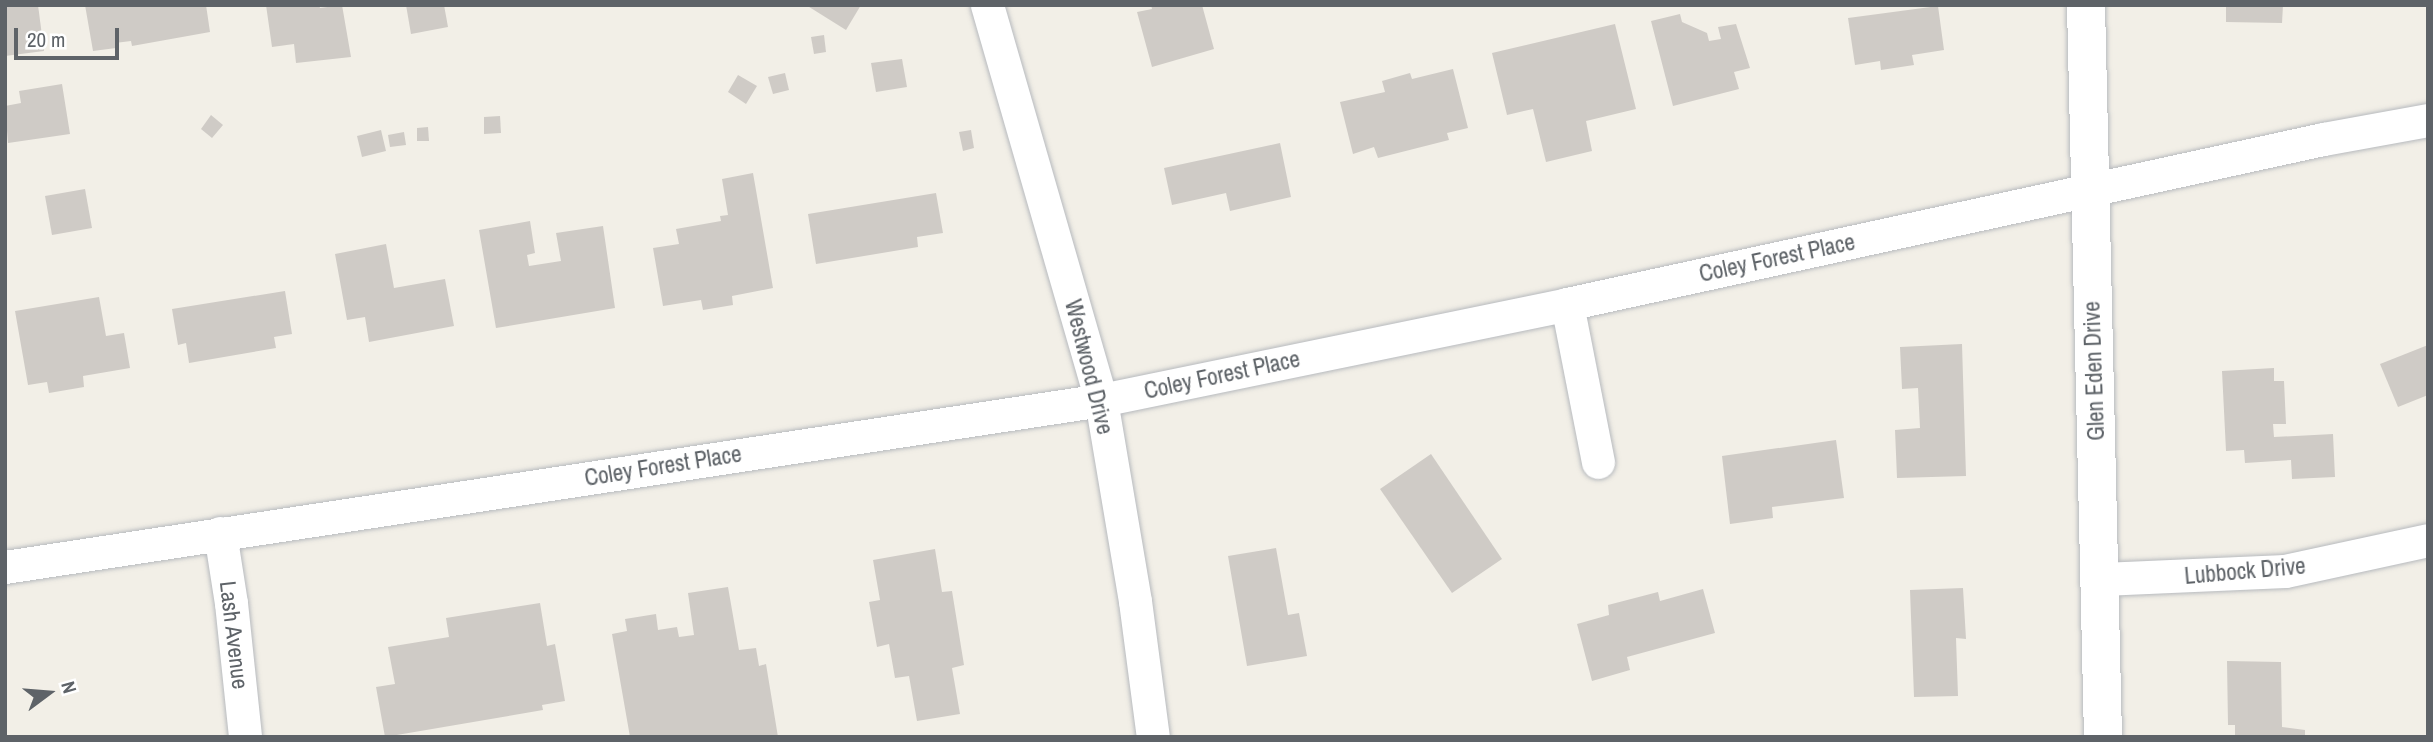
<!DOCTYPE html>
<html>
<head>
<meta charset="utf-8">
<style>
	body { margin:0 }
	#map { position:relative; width:2433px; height:742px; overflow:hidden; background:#f2efe7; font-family:"Archivo Narrow",sans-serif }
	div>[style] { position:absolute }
	.building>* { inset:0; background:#cfcbc6 }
	.roads { filter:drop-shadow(0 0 2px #b7babe) drop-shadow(0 0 2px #b7babe) }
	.minor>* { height:33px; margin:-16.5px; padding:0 16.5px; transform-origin:16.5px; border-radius:16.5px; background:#fff }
	.secondary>* { height:38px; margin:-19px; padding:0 19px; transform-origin:19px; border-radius:19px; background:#fff }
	span { translate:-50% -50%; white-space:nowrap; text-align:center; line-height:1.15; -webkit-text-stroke:5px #fff; paint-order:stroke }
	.street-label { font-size:23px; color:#5e6368 }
	.frame { position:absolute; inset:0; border:7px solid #5e6368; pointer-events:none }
	.north { position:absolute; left:14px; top:658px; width:70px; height:70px; -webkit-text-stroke:5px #fff; paint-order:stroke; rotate:74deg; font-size:19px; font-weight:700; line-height:28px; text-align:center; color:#5e6368 }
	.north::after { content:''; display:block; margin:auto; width:24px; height:32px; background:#5e6368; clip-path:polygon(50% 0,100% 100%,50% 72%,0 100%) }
	.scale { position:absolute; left:14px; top:28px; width:105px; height:32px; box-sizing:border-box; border:4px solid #5e6368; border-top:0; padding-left:9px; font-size:21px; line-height:24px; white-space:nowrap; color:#5e6368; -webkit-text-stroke:5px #fff; paint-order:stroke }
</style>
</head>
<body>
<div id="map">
	<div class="building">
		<div style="clip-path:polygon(5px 5px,38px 5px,44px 51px,5px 56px)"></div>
		<div style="clip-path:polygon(85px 5px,206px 5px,210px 32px,132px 46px,131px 41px,115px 43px,116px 48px,93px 51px)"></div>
		<div style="clip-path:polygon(266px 5px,319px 5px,320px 8px,342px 5px,351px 57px,296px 63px,294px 44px,272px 47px)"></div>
		<div style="clip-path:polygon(406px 5px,444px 5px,448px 27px,411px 34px)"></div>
		<div style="clip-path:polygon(806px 5px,861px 5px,846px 30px)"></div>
		<div style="clip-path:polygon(1151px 5px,1202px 5px,1214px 49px,1152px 67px,1137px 12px,1152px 9px)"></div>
		<div style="clip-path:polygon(2226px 5px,2283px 5px,2282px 23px,2226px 22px)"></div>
		<div style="clip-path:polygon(1938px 6px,1944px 50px,1912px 55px,1914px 65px,1881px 70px,1880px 61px,1855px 65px,1848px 18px)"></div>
		<div style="clip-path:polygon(1680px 14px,1682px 22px,1707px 33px,1709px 41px,1721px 39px,1718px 27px,1736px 24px,1750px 68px,1734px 72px,1739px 89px,1673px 106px,1651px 21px)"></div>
		<div style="clip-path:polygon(1615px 24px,1636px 109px,1586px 121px,1592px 151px,1546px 162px,1533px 109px,1507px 115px,1492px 53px)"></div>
		<div style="clip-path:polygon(824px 35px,826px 52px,814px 54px,811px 37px)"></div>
		<div style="clip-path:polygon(902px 59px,907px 87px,876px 92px,871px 63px)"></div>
		<div style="clip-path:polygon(1453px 69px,1468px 128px,1447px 133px,1449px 140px,1378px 158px,1374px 147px,1353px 154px,1340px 102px,1385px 92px,1382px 81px,1410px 73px,1412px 79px)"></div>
		<div style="clip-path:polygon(785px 73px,789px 90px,773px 94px,768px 77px)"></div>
		<div style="clip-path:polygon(738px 75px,757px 86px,746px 104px,728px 92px)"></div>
		<div style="clip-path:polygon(62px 84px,70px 134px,8px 143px,5px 106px,21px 103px,19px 91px)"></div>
		<div style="clip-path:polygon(211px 115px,223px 125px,212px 138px,201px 129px)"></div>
		<div style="clip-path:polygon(500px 116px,501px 133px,484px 134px,484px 117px)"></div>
		<div style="clip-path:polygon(428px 127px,429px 141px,417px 141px,417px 128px)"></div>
		<div style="clip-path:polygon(381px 130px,386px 151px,362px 157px,357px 136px)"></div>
		<div style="clip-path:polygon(971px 130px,974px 148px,963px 151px,959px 132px)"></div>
		<div style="clip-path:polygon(404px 132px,406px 145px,390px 147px,388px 135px)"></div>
		<div style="clip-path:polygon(1280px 143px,1291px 197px,1230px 211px,1226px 193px,1172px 205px,1164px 168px)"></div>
		<div style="clip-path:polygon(753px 173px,773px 288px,732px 296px,733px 305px,703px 310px,701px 300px,663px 306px,653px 248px,679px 244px,676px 229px,721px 221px,720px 216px,728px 215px,722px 179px)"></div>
		<div style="clip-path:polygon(85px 189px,92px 228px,52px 235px,45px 196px)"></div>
		<div style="clip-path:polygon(936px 193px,943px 233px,917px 237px,918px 247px,816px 264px,808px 214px)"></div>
		<div style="clip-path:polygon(530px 221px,535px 253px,527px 255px,529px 266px,561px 261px,556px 233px,603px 226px,615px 308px,496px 328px,479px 230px)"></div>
		<div style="clip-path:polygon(386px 244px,394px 288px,445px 279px,454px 326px,369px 342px,365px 317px,347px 320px,335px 254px)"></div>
		<div style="clip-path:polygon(285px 291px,292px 334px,274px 337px,276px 348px,189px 363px,186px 343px,178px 345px,172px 309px)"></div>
		<div style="clip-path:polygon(99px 297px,106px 336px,124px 333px,130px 368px,83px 376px,84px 387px,49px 393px,47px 382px,28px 385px,15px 311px)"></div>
		<div style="clip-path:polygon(1962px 344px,1966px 476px,1897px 478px,1895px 430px,1920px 428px,1918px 388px,1902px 389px,1900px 347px)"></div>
		<div style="clip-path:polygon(2428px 345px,2428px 395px,2398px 407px,2380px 364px)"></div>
		<div style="clip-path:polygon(2274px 368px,2274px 381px,2284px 381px,2286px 424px,2273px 424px,2274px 437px,2333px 434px,2335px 477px,2292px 479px,2291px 460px,2245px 463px,2244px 450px,2226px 451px,2222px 371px)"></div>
		<div style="clip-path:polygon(1836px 440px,1844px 498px,1772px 507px,1773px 518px,1730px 524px,1722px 456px)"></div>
		<div style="clip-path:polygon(1431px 454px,1502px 559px,1452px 593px,1380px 489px)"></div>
		<div style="clip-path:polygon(1276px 548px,1288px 615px,1299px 613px,1307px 656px,1247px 666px,1228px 556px)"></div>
		<div style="clip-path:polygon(935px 549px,942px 592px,952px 591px,964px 665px,952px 668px,960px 714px,917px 721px,909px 676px,895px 678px,889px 644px,877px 647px,869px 602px,880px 600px,873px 560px)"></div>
		<div style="clip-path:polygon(728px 587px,739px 650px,756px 648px,759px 666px,766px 664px,778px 737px,630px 737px,612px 634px,627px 631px,625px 619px,656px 614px,658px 630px,677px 627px,679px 637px,694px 635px,688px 593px)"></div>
		<div style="clip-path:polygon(1963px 588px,1966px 639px,1956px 638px,1958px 696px,1914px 697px,1910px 590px)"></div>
		<div style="clip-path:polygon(1703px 589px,1715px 633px,1627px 657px,1630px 670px,1592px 681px,1577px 624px,1609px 615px,1608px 605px,1658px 592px,1660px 601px)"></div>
		<div style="clip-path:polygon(540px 603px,547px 646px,555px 644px,565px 701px,542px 705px,543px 710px,385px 737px,376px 687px,395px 684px,388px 647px,449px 637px,446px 618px)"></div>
		<div style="clip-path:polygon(2227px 661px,2281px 662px,2282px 727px,2305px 730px,2305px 737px,2235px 737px,2235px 725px,2228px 725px)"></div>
	</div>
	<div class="roads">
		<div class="minor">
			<div style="left:987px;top:5px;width:411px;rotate:73.9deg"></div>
			<div style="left:1101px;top:400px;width:204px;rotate:80.4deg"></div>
			<div style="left:1135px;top:601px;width:137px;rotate:82.5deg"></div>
			<div style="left:1567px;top:304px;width:161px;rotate:78.9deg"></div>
			<div style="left:220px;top:533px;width:71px;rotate:81.1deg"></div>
			<div style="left:231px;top:603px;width:135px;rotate:84deg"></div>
			<div style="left:5px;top:567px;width:1109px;rotate:-8.66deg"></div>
			<div style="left:1101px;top:400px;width:476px;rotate:-11.6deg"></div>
			<div style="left:1567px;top:304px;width:774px;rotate:-12.31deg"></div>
			<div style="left:2323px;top:139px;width:107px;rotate:-10.3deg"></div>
			<div style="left:2102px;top:579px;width:183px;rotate:-2.5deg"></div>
			<div style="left:2285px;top:571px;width:146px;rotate:-12.2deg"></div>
		</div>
		<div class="secondary">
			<div style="left:2086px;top:5px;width:732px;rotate:88.67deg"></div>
		</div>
	</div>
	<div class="street-label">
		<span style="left:1777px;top:258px;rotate:-12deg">Coley Forest Place</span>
		<span style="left:1089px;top:367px;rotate:76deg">Westwood Drive</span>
		<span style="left:2094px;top:371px;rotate:-92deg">Glen Eden Drive</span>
		<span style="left:1222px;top:375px;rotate:-12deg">Coley Forest Place</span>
		<span style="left:663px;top:466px;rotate:-9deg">Coley Forest Place</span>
		<span style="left:2245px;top:571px;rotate:-5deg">Lubbock Drive</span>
		<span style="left:234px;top:635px;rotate:83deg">Lash Avenue</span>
	</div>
	<div class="frame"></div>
	<div class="north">N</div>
	<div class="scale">20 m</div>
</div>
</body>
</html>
